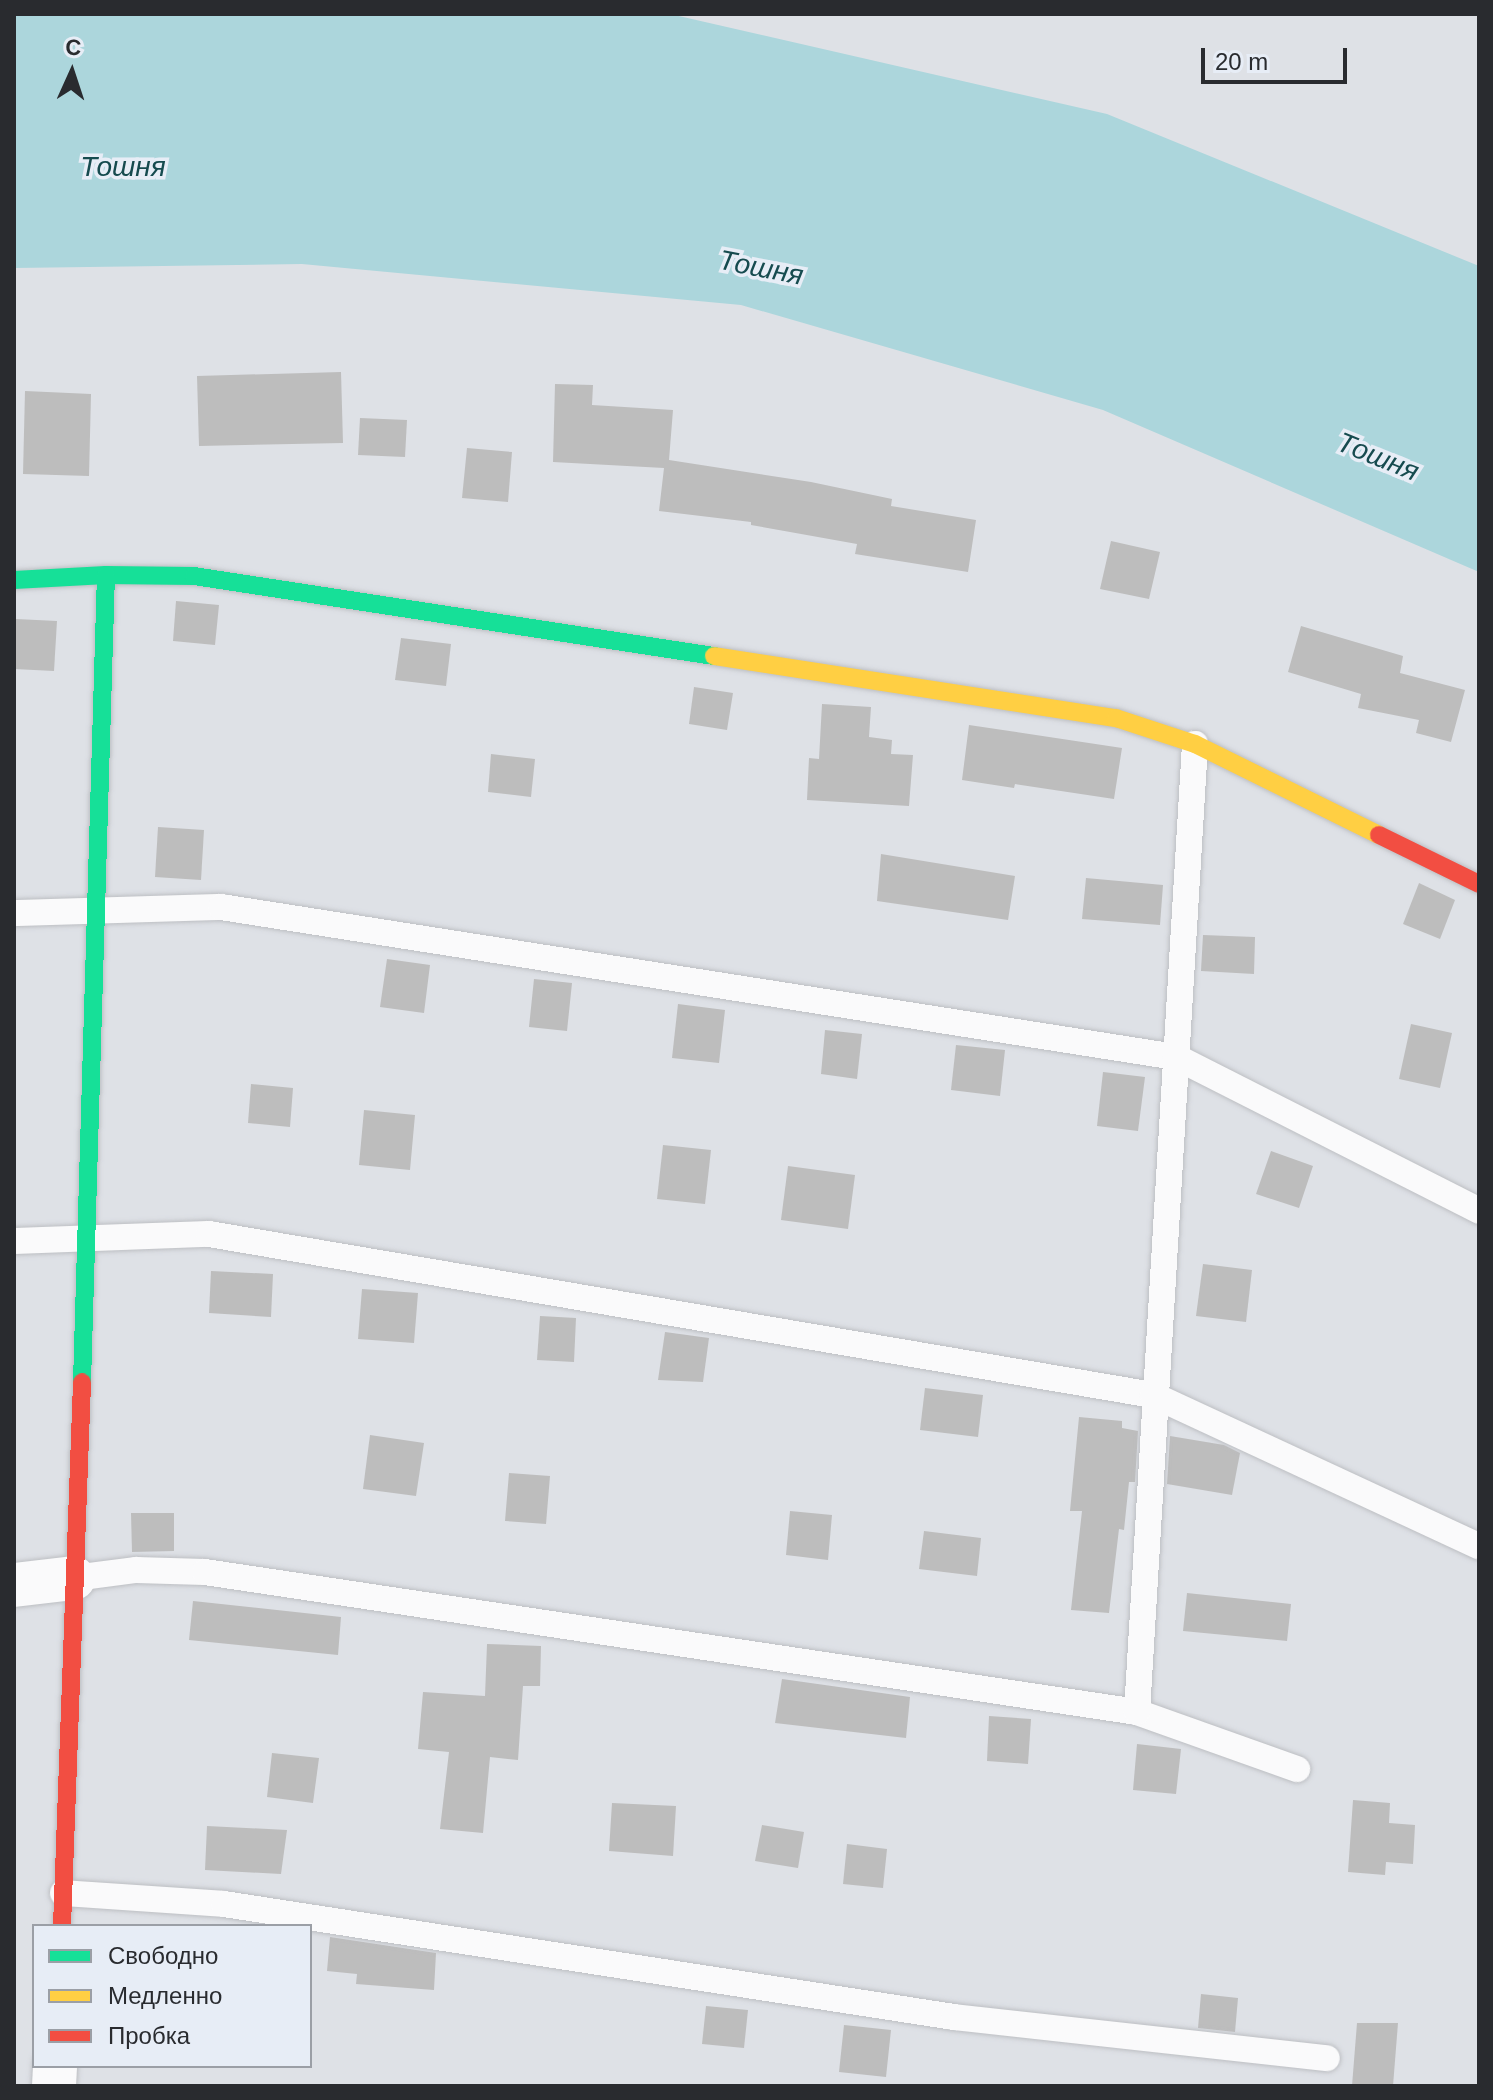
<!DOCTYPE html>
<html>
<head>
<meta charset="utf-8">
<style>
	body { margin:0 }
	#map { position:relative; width:1493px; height:2100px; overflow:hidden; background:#dee1e6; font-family:Helvetica,sans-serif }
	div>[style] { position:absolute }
	.water>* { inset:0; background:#acd6dc }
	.building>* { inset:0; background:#bdbdbd }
	.roads { filter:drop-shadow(0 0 2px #bdbfc3) drop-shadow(0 0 2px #bdbfc3) }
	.lane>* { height:26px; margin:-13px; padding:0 13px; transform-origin:13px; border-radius:13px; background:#fafafb }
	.street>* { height:44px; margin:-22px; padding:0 22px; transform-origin:22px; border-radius:22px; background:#fafafb }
	.fast>* { height:18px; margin:-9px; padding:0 9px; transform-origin:9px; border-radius:9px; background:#16e098 }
	.slow>* { height:18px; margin:-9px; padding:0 9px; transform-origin:9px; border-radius:9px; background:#ffcf43 }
	.jam>* { height:18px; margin:-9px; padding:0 9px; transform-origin:9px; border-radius:9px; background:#f24e42 }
	span { translate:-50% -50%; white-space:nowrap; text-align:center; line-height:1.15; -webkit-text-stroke:7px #e7edf6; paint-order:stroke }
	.water-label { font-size:28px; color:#164b4f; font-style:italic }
	.frame { position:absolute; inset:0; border:16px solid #292b2f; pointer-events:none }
	.legend { position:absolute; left:32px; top:1924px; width:280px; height:144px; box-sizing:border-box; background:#e7edf6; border:2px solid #9b9fa6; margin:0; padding:10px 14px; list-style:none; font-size:24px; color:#292b2f }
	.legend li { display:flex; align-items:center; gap:16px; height:40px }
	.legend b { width:40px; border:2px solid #9b9fa6 }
	.north { position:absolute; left:32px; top:32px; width:80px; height:80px; -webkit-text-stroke:6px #e7edf6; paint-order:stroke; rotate:3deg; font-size:22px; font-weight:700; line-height:32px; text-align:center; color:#292b2f }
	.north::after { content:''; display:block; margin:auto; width:28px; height:36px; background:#292b2f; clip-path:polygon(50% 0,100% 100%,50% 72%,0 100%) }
	.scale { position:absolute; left:1201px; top:48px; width:146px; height:36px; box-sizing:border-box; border:4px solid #292b2f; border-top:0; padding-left:10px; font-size:24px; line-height:28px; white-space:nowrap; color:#292b2f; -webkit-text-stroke:6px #e7edf6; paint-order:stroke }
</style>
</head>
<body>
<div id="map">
	<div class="water">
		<div style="clip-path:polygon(14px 14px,670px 14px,1107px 114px,1479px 266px,1479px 572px,1103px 410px,741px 305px,302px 264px,14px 268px)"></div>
	</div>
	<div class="building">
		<div style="clip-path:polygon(341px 372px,343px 443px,199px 446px,197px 376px)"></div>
		<div style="clip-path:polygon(555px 384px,593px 385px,592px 405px,673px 410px,669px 460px,811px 482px,892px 499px,891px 506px,976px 520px,968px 572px,855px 554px,857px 544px,751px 525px,751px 522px,659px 511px,664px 468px,553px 462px)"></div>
		<div style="clip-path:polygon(25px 391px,91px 394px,89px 476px,23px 474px)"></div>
		<div style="clip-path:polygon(360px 418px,407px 420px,405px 457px,358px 455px)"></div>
		<div style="clip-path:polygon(467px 448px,512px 452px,508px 502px,462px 498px)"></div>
		<div style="clip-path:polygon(1111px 541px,1160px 552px,1149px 599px,1100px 589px)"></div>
		<div style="clip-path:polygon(176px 601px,219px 605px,215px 645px,173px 641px)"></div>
		<div style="clip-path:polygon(16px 619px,57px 621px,54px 671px,14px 669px)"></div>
		<div style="clip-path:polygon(1301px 626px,1403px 656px,1400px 673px,1465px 690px,1451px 742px,1416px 733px,1419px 720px,1358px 708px,1361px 694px,1288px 672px)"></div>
		<div style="clip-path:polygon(401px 638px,451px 644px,446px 686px,395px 680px)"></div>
		<div style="clip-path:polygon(694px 687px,733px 693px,727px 730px,689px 724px)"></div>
		<div style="clip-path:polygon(822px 704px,871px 707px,869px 737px,892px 740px,891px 754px,913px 755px,909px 806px,807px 800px,809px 758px,819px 759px)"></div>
		<div style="clip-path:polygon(969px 725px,1122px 748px,1114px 799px,1015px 784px,1014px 788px,962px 780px)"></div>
		<div style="clip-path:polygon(491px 754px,535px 759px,531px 797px,488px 792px)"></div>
		<div style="clip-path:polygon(158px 827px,204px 830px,201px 880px,155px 877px)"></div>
		<div style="clip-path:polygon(881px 854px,1015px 876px,1008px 920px,877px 901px)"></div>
		<div style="clip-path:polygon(1086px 878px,1163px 885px,1160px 925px,1082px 919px)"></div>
		<div style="clip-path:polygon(1419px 883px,1455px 900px,1440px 939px,1403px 924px)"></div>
		<div style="clip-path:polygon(1203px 935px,1255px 937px,1254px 974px,1201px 971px)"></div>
		<div style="clip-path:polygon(387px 959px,430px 965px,424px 1013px,380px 1007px)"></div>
		<div style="clip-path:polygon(534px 979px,572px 983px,567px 1031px,529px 1027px)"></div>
		<div style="clip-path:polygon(678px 1004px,725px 1010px,719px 1063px,672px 1058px)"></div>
		<div style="clip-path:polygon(1411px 1024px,1452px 1033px,1440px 1088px,1399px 1079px)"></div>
		<div style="clip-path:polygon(825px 1030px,862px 1034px,857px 1079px,821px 1074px)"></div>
		<div style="clip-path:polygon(956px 1045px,1005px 1050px,1000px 1096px,951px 1090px)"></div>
		<div style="clip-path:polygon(1103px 1072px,1145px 1077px,1138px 1131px,1097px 1126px)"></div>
		<div style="clip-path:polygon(251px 1084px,293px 1088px,290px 1127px,248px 1123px)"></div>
		<div style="clip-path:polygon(364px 1110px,415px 1115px,410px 1170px,359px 1165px)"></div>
		<div style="clip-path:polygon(663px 1145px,711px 1150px,705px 1204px,657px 1199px)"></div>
		<div style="clip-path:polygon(1271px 1151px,1313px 1166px,1299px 1208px,1256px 1194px)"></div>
		<div style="clip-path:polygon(788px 1166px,855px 1175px,848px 1229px,781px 1220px)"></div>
		<div style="clip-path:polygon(1203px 1264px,1252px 1270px,1246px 1322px,1196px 1316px)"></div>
		<div style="clip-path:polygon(211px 1271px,273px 1274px,271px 1317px,209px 1313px)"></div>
		<div style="clip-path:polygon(362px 1289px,418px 1293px,414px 1343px,358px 1339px)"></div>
		<div style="clip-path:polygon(540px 1316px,576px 1318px,574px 1362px,537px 1360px)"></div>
		<div style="clip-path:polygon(665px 1332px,709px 1338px,703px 1382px,658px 1380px)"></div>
		<div style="clip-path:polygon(925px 1388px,983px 1395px,978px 1437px,920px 1430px)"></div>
		<div style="clip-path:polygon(1079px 1417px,1122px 1421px,1122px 1428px,1138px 1431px,1135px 1482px,1129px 1482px,1124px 1530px,1119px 1529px,1109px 1613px,1071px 1610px,1082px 1511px,1070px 1511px)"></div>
		<div style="clip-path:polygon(370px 1435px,424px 1443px,416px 1496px,363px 1489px)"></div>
		<div style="clip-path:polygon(1170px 1436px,1224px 1445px,1240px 1453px,1232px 1495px,1167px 1484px)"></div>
		<div style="clip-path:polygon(509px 1473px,550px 1476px,546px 1524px,505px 1521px)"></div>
		<div style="clip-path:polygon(790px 1511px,832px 1515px,828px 1560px,786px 1555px)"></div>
		<div style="clip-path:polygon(131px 1513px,174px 1513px,174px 1551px,132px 1552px)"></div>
		<div style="clip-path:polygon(924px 1531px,981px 1538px,977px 1576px,919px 1569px)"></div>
		<div style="clip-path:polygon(1187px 1593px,1291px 1604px,1287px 1641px,1183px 1631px)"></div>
		<div style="clip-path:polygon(193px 1601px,341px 1617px,338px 1655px,189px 1640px)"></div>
		<div style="clip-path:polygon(487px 1644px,541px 1646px,540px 1686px,523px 1686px,518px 1760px,490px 1757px,483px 1833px,440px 1829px,449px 1752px,418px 1749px,423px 1692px,485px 1696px)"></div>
		<div style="clip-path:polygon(782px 1679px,910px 1697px,906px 1738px,775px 1723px)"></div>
		<div style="clip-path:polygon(989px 1716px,1031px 1719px,1028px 1764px,987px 1761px)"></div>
		<div style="clip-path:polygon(1137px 1744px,1181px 1749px,1176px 1794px,1133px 1790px)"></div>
		<div style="clip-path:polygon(272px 1753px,319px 1758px,313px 1803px,267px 1797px)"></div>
		<div style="clip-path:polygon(1353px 1800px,1390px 1803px,1389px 1823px,1415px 1825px,1413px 1864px,1386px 1862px,1385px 1875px,1348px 1872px)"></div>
		<div style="clip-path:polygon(612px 1803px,676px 1806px,673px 1856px,609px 1851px)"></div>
		<div style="clip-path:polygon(762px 1825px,804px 1832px,798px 1868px,755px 1861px)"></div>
		<div style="clip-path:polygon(207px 1826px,287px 1830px,281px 1874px,205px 1870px)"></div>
		<div style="clip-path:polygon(847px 1844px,887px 1849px,883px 1888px,843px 1884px)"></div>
		<div style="clip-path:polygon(330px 1937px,436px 1953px,434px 1990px,356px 1984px,357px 1974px,327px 1971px)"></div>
		<div style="clip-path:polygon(1201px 1994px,1238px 1998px,1235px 2032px,1198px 2028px)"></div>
		<div style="clip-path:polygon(706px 2006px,748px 2010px,744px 2048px,702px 2044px)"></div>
		<div style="clip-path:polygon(1357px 2023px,1398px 2023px,1393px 2086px,1352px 2086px)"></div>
		<div style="clip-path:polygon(844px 2025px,891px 2030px,886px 2077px,839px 2072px)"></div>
	</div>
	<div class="roads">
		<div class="lane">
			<div style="left:14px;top:913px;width:207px;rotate:-1.7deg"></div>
			<div style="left:221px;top:907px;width:967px;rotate:8.93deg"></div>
			<div style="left:1176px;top:1057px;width:340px;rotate:26.9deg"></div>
			<div style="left:14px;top:1241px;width:195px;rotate:-2.1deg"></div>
			<div style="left:209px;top:1234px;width:958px;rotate:9.68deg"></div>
			<div style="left:1153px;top:1395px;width:359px;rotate:24.9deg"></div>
			<div style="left:74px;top:1578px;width:63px;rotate:-7.4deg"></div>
			<div style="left:136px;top:1570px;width:69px;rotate:1.7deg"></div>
			<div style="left:205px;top:1572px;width:942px;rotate:8.54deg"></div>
			<div style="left:1137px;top:1712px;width:170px;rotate:19.6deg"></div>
			<div style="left:1137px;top:1712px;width:970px;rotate:-86.57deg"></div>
			<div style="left:63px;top:1893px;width:161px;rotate:3.9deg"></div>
			<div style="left:224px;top:1904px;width:739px;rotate:8.8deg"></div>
			<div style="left:954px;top:2017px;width:375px;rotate:6.3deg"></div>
		</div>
		<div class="street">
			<div style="left:14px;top:1585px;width:60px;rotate:-6.7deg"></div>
			<div style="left:54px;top:2086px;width:20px;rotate:-87deg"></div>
		</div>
		<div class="fast">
			<div style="left:14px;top:580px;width:92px;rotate:-3.1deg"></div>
			<div style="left:106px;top:575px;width:88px;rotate:0.7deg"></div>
			<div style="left:194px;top:576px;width:526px;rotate:8.75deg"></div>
			<div style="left:82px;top:1382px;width:807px;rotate:-88.3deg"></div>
		</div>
		<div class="slow">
			<div style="left:714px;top:656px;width:407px;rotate:8.8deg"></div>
			<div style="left:1116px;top:718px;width:83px;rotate:18.2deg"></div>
			<div style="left:1195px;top:744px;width:205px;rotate:26.3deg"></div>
		</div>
		<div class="jam">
			<div style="left:1379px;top:835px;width:111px;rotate:26.1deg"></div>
			<div style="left:62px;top:1926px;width:544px;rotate:-87.89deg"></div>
		</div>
	</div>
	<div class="water-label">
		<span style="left:123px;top:167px">Тошня</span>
		<span style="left:761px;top:268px;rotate:11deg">Тошня</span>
		<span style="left:1378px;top:457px;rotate:22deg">Тошня</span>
	</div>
	<div class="frame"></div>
	<ul class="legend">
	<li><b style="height:10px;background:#16e098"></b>Свободно</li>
	<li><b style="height:10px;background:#ffcf43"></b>Медленно</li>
	<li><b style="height:10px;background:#f24e42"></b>Пробка</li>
	</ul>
	<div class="north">С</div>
	<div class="scale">20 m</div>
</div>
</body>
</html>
